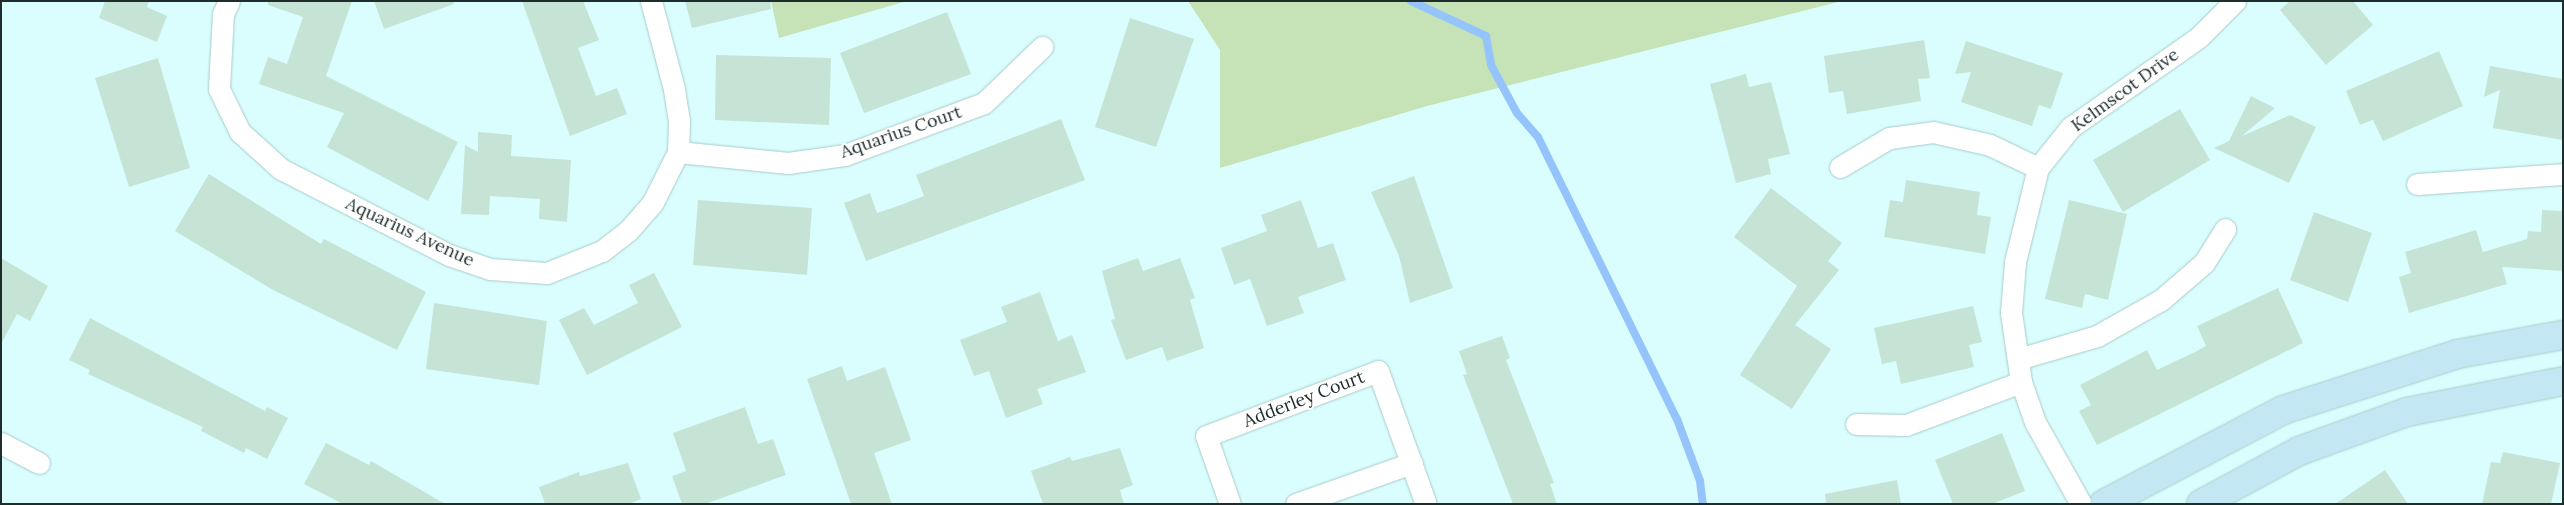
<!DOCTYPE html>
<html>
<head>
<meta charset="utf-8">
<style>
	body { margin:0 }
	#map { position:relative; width:2564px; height:505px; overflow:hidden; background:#dafefd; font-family:Lora,serif }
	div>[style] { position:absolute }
	.green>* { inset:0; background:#c5e3b6 }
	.stream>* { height:8px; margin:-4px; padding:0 4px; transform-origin:4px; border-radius:4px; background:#94c4fb }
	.building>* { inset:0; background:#c5e4d5 }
	.roads { filter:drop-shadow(0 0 1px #a8cbca) drop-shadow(0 0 1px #a8cbca) }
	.street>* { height:21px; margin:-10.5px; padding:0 10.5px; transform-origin:10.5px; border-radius:10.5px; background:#fff }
	.secondary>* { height:28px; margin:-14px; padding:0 14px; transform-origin:14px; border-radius:14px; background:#c3e8f4 }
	span { translate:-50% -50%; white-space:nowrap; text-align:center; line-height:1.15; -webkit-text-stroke:4px #fff; paint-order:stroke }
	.street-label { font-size:18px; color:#1e2c2c }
	.frame { position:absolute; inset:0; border:2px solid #1e2c2c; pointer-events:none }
</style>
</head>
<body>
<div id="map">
	<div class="green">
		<div style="clip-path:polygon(771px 1px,907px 1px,779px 38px)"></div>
		<div style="clip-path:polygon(1188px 1px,1842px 1px,1427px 106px,1220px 168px,1220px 50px)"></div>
	</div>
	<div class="stream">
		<div style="left:1411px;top:1px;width:83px;rotate:25deg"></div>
		<div style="left:1486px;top:36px;width:29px;rotate:80deg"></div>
		<div style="left:1491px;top:65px;width:55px;rotate:61.6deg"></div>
		<div style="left:1517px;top:113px;width:32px;rotate:49deg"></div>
		<div style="left:1538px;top:137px;width:314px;rotate:63.8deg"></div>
		<div style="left:1677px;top:419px;width:66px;rotate:69.6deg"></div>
		<div style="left:1700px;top:481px;width:23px;rotate:83deg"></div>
	</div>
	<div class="building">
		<div style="clip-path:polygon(105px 1px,149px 1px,147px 7px,167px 16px,157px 42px,99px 18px)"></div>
		<div style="clip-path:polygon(268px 1px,352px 1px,326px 76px,458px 142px,428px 201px,327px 147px,344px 113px,259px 84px,268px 57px,287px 64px,303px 17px,268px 5px)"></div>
		<div style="clip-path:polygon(374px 1px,453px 1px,454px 4px,384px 29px)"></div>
		<div style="clip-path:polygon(522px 1px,583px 1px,599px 40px,578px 48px,596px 96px,617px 88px,627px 114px,570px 136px)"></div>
		<div style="clip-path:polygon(685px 1px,770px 1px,771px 9px,692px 28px)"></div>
		<div style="clip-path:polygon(2290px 1px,2353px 1px,2373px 25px,2326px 65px,2280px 10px)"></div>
		<div style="clip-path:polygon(947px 12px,971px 74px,864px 113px,840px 53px)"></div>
		<div style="clip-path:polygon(1130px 18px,1194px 39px,1156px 147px,1095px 127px)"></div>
		<div style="clip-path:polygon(1924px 40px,1930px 78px,1918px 79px,1921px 101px,1847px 114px,1843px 91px,1829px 93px,1824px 56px)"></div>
		<div style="clip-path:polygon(1966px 41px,2063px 73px,2051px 109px,2039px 105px,2032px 126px,1961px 102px,1971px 72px,1955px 74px)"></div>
		<div style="clip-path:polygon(2439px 51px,2463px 106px,2383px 141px,2373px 120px,2360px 125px,2346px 91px)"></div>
		<div style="clip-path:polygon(716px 55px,831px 58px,829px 125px,715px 120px)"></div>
		<div style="clip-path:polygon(158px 58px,190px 168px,129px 187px,95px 78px)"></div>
		<div style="clip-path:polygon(2490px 66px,2563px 79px,2563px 140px,2493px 128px,2500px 90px,2484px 97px)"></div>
		<div style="clip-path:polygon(1746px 74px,1749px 87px,1771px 82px,1790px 154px,1768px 159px,1771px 174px,1736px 183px,1710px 84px)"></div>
		<div style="clip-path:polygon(2251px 96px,2275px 108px,2242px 136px,2290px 115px,2316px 127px,2289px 183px,2214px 148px,2229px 141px)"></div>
		<div style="clip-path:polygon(2180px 109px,2210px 160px,2123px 212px,2093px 160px)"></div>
		<div style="clip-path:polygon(1061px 119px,1085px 180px,866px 261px,844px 203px,870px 193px,877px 213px,898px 206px,924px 196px,916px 175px)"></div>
		<div style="clip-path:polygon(478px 132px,512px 135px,511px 156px,571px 160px,567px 222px,539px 219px,540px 199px,490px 196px,489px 215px,461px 214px,465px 145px,478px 152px)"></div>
		<div style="clip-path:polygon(209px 174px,321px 244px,324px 239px,426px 292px,397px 350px,273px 290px,175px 231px)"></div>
		<div style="clip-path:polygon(1414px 176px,1453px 288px,1410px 303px,1399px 256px,1371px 192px)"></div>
		<div style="clip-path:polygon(1906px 180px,1980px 192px,1977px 215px,1991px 217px,1985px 254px,1884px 237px,1890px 200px,1903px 202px)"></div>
		<div style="clip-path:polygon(1771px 188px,1842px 243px,1828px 261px,1839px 270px,1795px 325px,1831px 349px,1792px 409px,1740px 375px,1797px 286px,1734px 237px)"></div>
		<div style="clip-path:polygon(698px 200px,812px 208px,807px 275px,693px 265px)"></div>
		<div style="clip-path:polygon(1301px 200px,1318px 248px,1333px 243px,1346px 280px,1298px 297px,1304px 313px,1267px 326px,1250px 279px,1234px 285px,1221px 248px,1267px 231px,1261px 215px)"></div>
		<div style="clip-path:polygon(2069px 200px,2127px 214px,2108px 300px,2085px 294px,2082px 308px,2045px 299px)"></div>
		<div style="clip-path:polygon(2542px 210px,2563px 211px,2563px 271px,2502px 267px,2507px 284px,2409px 313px,2399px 277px,2411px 273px,2405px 252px,2476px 230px,2483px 252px,2527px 239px,2528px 231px,2541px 232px)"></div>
		<div style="clip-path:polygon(2314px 212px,2372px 233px,2348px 302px,2290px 280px)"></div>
		<div style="clip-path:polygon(1px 258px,48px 286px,30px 321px,17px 314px,1px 344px)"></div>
		<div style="clip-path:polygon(1138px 258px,1143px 271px,1180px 258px,1195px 298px,1190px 300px,1204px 348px,1167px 361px,1162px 347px,1126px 360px,1111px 320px,1115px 319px,1102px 271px)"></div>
		<div style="clip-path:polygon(654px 273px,682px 327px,587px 375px,559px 320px,584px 308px,594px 325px,638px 303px,629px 285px)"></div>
		<div style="clip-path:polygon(2278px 288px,2303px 343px,2097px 445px,2079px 411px,2091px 405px,2080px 385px,2147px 350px,2157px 370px,2195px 352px,2206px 346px,2197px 326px)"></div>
		<div style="clip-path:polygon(1040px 292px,1058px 341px,1072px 335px,1086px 372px,1037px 389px,1043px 404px,1006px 418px,989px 371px,974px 376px,960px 340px,1007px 322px,1001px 307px)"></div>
		<div style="clip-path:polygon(434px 303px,547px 321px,539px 385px,426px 369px)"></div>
		<div style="clip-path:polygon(1973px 306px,1982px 342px,1969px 345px,1974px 367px,1901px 384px,1896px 361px,1882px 364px,1874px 328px)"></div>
		<div style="clip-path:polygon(90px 318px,265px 411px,267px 407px,288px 418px,267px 459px,246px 448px,244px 453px,201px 431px,203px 427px,88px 374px,90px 370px,69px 360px)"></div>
		<div style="clip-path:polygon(1502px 336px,1510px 358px,1506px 360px,1554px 483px,1550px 484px,1557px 504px,1513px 504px,1463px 375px,1467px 374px,1459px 351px)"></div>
		<div style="clip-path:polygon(842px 366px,847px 381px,885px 367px,911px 440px,874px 453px,892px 504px,851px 504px,807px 379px)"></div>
		<div style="clip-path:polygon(745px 407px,758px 444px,773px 439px,786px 475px,705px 504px,682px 504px,672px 476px,686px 471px,673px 433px)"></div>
		<div style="clip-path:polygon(2002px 433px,2025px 491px,1992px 504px,1953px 504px,1935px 460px)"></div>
		<div style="clip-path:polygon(326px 443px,369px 465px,371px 461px,445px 504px,343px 504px,304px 484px)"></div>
		<div style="clip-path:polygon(1120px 448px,1133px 485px,1120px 490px,1124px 504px,1043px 504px,1031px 471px,1070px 457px,1072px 461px)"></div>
		<div style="clip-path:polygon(2503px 452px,2560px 463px,2551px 504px,2482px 504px,2491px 462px,2500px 463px)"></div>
		<div style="clip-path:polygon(628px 463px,641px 499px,629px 504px,545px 504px,539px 487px,579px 472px,580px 476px)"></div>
		<div style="clip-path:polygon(2385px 470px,2408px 504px,2335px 504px,2363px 485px)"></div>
		<div style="clip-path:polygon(1897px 480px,1901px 504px,1826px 504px,1825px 494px)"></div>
	</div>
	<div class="roads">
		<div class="street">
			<div style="left:229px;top:1px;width:14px;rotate:115deg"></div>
			<div style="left:223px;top:14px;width:75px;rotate:93.1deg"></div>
			<div style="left:219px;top:89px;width:48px;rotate:64deg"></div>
			<div style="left:240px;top:132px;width:55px;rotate:42.1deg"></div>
			<div style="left:281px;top:169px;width:189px;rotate:27.1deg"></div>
			<div style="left:449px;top:255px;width:43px;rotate:18.9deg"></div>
			<div style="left:490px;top:269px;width:57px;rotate:4deg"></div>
			<div style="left:547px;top:273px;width:59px;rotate:-21.8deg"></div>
			<div style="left:602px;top:251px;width:33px;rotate:-38deg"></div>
			<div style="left:628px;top:231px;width:38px;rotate:-49deg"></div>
			<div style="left:653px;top:202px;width:56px;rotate:-63.4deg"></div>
			<div style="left:678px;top:152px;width:31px;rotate:-88deg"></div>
			<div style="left:679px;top:121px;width:36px;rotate:-99deg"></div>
			<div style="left:673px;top:85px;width:87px;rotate:-104.7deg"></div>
			<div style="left:678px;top:152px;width:111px;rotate:5.7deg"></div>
			<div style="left:788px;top:163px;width:58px;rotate:-8deg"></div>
			<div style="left:845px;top:155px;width:148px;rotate:-20.5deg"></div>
			<div style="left:984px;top:103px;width:81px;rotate:-44deg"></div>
			<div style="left:1840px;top:167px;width:57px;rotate:-30.6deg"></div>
			<div style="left:1889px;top:138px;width:44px;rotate:-7.8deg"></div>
			<div style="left:1933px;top:132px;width:58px;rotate:12.8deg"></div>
			<div style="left:1990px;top:145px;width:53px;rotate:25.6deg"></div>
			<div style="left:2417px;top:184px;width:146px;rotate:-3.9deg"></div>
			<div style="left:2018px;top:359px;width:82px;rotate:-16.2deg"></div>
			<div style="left:2097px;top:336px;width:73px;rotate:-29.4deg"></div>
			<div style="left:2161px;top:300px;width:57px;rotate:-40.7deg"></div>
			<div style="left:2204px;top:263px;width:40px;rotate:-58deg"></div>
			<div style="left:1856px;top:424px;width:50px;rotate:1.1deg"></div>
			<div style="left:1906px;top:425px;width:123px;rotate:-20.5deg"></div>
			<div style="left:1px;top:443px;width:43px;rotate:27.8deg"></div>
			<div style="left:1230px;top:504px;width:72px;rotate:-109.4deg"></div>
			<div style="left:1206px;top:436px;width:184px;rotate:-20.7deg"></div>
			<div style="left:1378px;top:371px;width:141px;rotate:70.2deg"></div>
			<div style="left:1296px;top:504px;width:123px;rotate:-19.5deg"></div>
			<div style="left:2081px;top:504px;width:94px;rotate:-119.3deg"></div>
			<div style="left:2035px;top:422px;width:42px;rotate:-109.3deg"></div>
			<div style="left:2021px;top:382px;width:70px;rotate:-98.2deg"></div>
			<div style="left:2011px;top:313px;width:51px;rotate:-85.5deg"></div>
			<div style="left:2015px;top:262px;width:97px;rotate:-76.3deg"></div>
			<div style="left:2038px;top:168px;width:53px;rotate:-51.2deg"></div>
			<div style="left:2071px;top:127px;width:156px;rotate:-35.1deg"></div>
			<div style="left:2199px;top:37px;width:51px;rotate:-45deg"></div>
		</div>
		<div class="secondary">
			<div style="left:2104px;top:504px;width:202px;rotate:-27.7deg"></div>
			<div style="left:2283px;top:410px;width:183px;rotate:-17.8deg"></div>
			<div style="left:2457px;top:354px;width:108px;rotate:-10.2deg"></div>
			<div style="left:2201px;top:504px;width:111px;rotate:-28.4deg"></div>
			<div style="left:2299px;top:451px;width:115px;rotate:-19.9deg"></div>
			<div style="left:2407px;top:412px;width:159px;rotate:-11.2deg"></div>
		</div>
	</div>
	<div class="street-label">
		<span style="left:2125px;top:90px;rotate:-36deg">Kelmscot Drive</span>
		<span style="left:901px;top:132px;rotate:-19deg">Aquarius Court</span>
		<span style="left:410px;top:232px;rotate:25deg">Aquarius Avenue</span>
		<span style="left:1304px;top:399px;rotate:-21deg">Adderley Court</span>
	</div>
	<div class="frame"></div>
</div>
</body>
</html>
